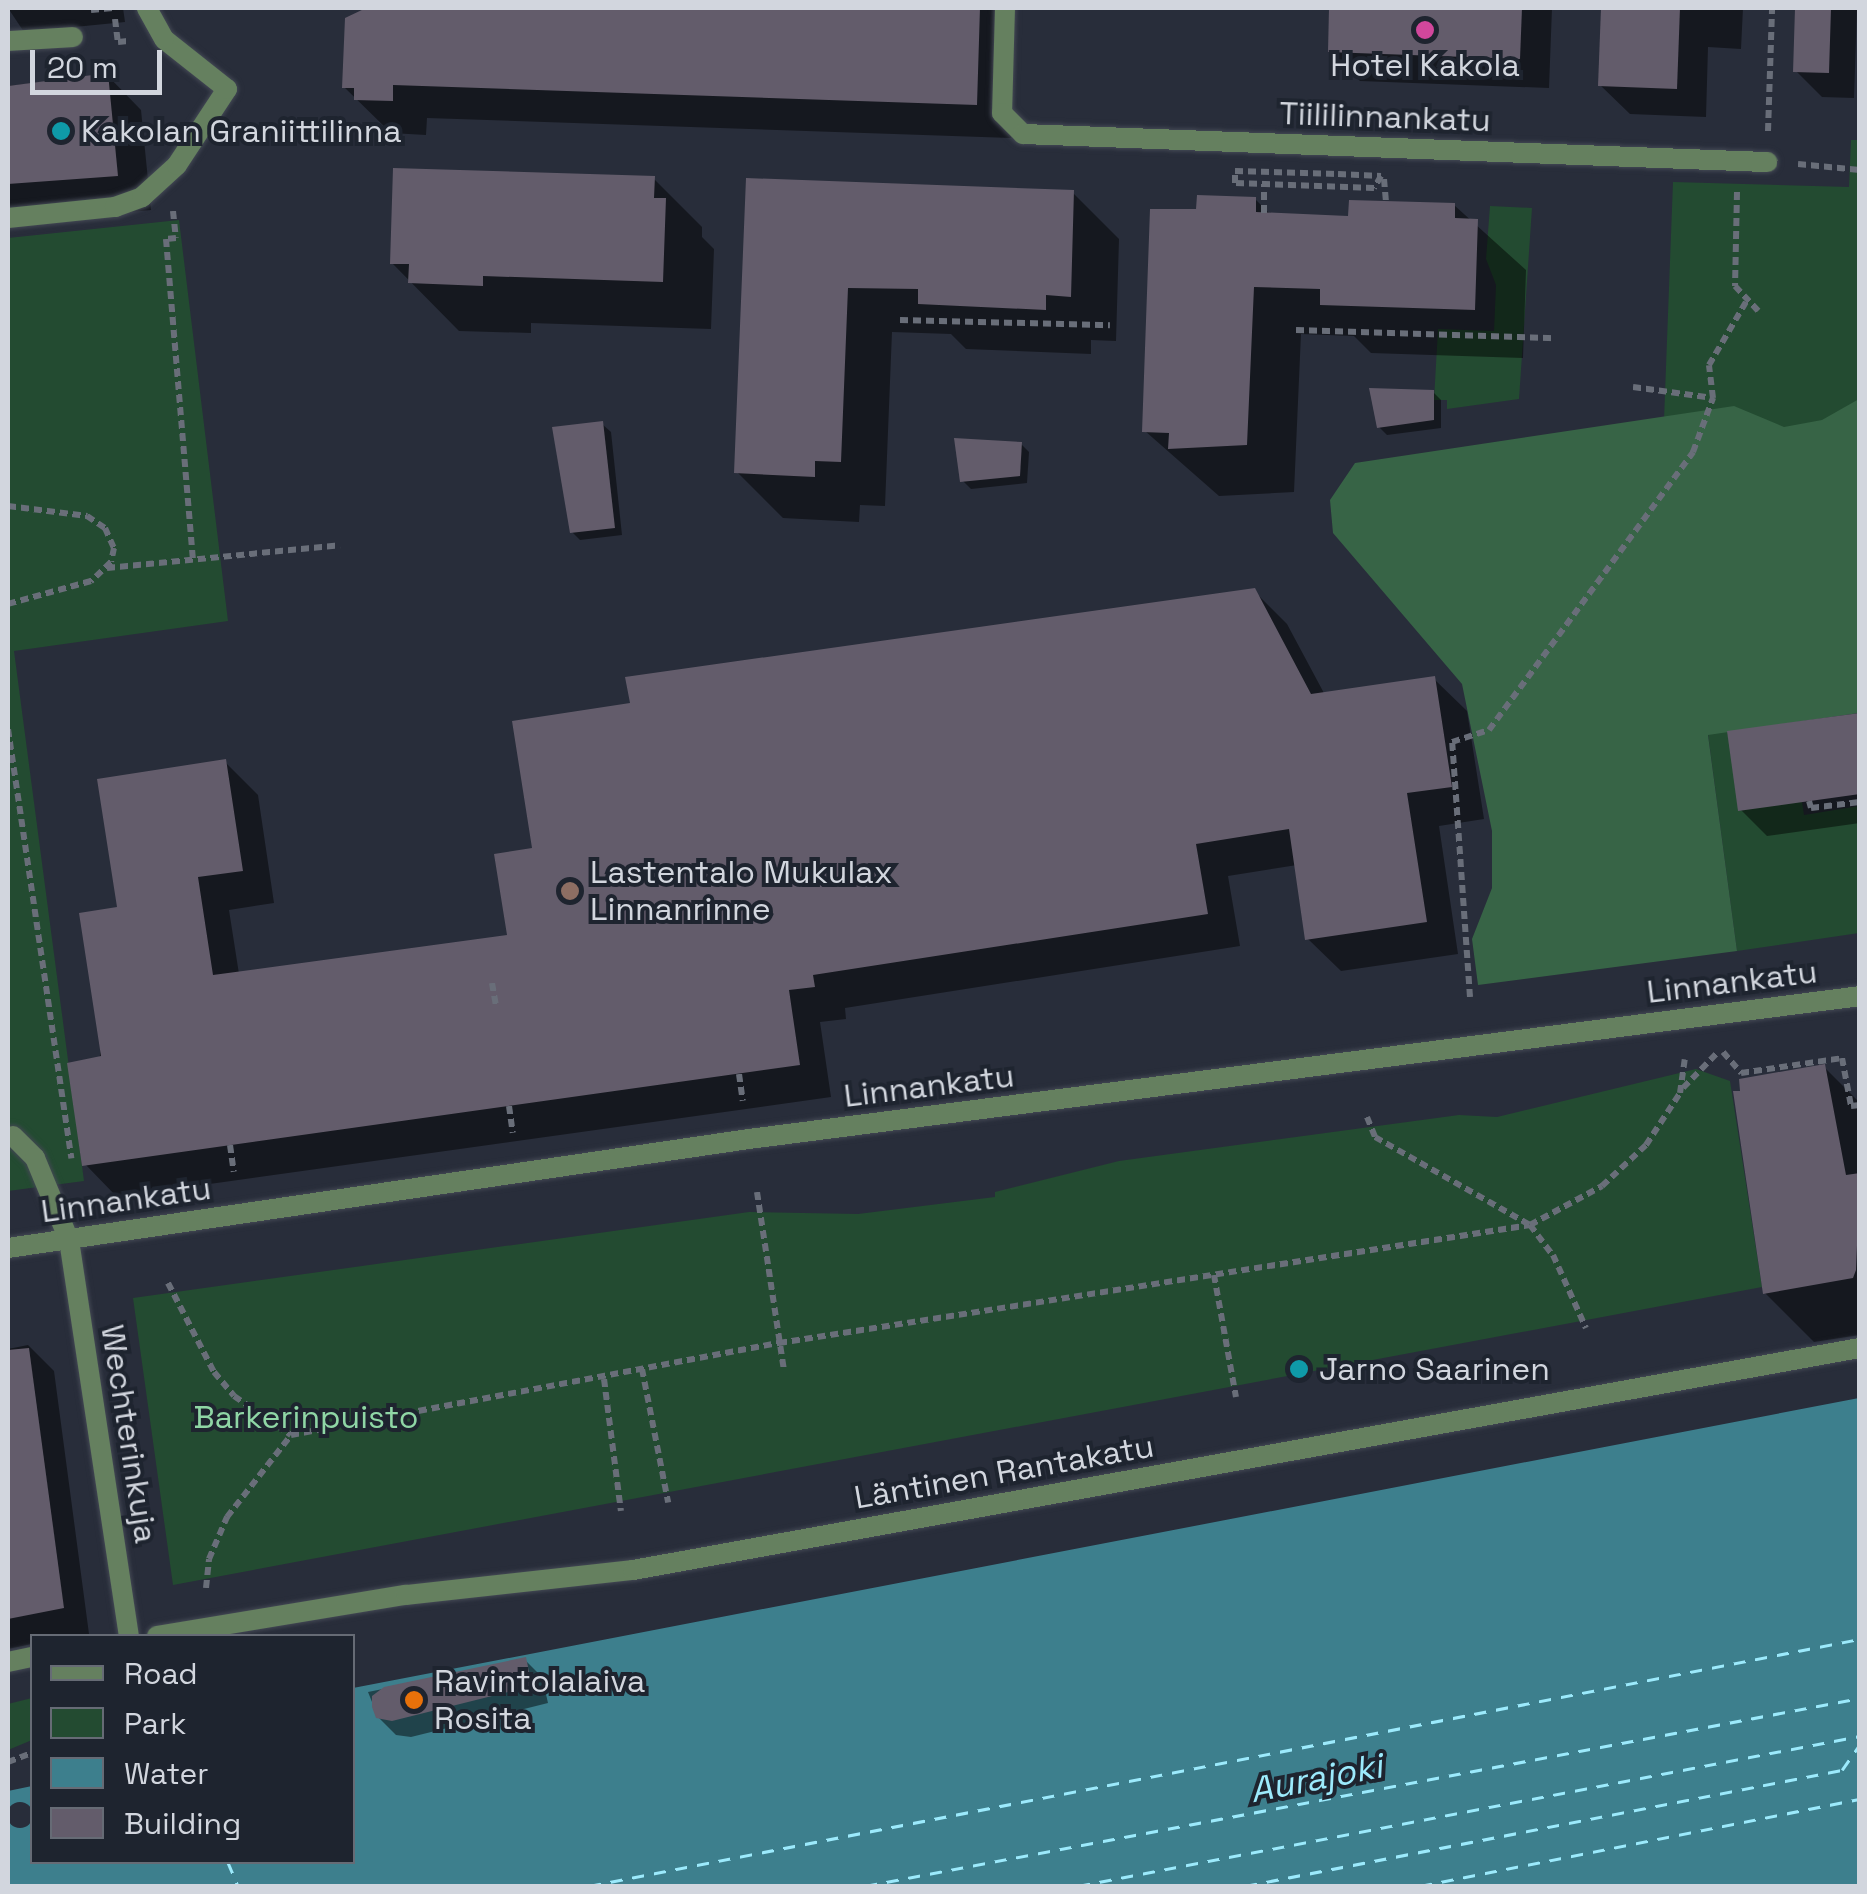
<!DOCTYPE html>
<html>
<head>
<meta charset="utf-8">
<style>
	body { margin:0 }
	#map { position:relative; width:1867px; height:1894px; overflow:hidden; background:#282d3a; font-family:"Space Grotesk",sans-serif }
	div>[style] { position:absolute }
	.green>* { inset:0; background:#234b31 }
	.forest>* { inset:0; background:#376446 }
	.water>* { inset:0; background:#3d7f8d }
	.pier>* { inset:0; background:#282d3a }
	.round { border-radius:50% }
	.shadow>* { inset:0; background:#0007 }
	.ferry>* { height:2.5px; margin-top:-1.25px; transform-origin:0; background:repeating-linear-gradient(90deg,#9ceafc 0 12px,transparent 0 22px) }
	.building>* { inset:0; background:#635c6b }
	.path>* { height:6px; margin-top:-3px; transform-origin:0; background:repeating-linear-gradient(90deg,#696e79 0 8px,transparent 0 13px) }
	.roads { filter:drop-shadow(0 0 2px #434854) drop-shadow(0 0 2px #434854) }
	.service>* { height:20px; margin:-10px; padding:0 10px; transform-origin:10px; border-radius:10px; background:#65805f }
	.minor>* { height:20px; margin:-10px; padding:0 10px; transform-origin:10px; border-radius:10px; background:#65805f }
	.tertiary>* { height:20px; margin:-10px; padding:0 10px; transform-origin:10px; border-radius:10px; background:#65805f }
	.dots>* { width:28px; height:28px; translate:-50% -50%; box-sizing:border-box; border:5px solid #1e242f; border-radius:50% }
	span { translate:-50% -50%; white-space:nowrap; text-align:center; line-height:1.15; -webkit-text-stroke:8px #1e242f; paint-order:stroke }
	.poi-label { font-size:32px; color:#d2d6de }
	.left { translate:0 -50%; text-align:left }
	.street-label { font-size:32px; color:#d2d6de }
	.park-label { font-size:32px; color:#8fd6a5 }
	.water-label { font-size:35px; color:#9ceafc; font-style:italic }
	.frame { position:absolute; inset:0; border:10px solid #d2d6de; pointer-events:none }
	.legend { position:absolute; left:30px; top:1634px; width:325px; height:230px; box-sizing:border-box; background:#1e242f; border:2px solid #666b75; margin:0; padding:12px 18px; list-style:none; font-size:30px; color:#d2d6de }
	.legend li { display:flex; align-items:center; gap:20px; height:50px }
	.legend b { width:50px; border:2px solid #666b75 }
	.scale { position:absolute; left:30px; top:50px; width:132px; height:45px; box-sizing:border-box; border:5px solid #d2d6de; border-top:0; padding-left:12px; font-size:30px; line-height:35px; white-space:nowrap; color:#d2d6de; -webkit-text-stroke:8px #1e242f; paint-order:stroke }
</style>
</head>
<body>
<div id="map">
	<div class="green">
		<div style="clip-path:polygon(1851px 140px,1859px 140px,1859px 512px,1664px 420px,1673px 182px,1849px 187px)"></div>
		<div style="clip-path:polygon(1490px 206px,1532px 208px,1519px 399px,1447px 409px,1447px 400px,1434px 400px,1438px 329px,1494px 331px,1496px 285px,1486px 259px)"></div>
		<div style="clip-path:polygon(179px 220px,228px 621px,14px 651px,84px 1181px,8px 1191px,8px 238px)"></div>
		<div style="clip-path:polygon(1727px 731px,1802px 802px,1804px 815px,1859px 806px,1859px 933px,1737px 951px,1708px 734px)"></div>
		<div style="clip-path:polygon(1696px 1069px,1730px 1081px,1762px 1287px,173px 1585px,133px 1298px,749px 1212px,858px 1214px,995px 1197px,995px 1192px,1119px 1161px,1459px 1115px,1497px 1117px)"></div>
		<div style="clip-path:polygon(32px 1698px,32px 1740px,8px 1750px,8px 1704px)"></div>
	</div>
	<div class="forest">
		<div style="clip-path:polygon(1859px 399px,1859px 713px,1708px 735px,1737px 951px,1478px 985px,1472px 939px,1492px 888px,1492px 831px,1462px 684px,1333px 533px,1330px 500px,1355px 463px,1734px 406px,1784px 427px,1822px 420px)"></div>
	</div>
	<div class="water">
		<div style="clip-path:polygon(1859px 1398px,1859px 1886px,8px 1886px,8px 1791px,32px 1786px,32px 1862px,352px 1862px,353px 1688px)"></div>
	</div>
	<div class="pier">
		<div class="round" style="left:7px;top:1802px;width:26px;height:26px"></div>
	</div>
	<div class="shadow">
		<div style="clip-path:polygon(8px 8px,123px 8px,125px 22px,24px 32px)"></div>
		<div style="clip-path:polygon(372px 8px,1015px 8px,1011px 138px,427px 118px,426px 135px,391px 133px,344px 87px,348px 19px)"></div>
		<div style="clip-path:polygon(1332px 8px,1552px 8px,1549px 88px,1360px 81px,1330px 51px)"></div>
		<div style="clip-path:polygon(1603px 8px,1743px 8px,1741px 49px,1708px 47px,1706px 117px,1630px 114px,1600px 85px)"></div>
		<div style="clip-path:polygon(1798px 8px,1857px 8px,1854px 98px,1822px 97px,1796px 71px)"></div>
		<div style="clip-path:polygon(107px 75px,141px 110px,151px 210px,8px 224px,8px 86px)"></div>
		<div style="clip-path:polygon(654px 179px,702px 227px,702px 237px,714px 249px,711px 329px,531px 323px,531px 333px,459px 331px,392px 263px)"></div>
		<div style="clip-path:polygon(749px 181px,1073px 193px,1119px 239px,1116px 341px,1091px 340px,1091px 354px,966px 349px,951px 334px,892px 332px,885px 506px,860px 505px,859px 522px,783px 518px,737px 472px)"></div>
		<div style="clip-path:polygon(1255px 199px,1271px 215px,1350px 219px,1454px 205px,1526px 270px,1523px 358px,1371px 353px,1354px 336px,1301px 334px,1294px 492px,1219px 496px,1145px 431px,1198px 212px)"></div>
		<div style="clip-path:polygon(1433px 392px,1441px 400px,1441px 428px,1387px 435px,1379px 427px)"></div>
		<div style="clip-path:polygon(602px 424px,611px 432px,622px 535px,580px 540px,572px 532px)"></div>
		<div style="clip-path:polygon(1021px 444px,1029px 452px,1027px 483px,971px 489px,963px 481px)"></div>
		<div style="clip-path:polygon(1254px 591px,1287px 624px,1325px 695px,1434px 679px,1467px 711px,1484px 819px,1439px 826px,1458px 954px,1341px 971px,1308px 939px,1297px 865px,1228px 876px,1240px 946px,845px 1008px,846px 1019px,820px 1022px,831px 1097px,117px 1197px,85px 1164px,120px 909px,225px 762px,258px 795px,274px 903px,229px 910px,239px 974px,510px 937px,535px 850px,633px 705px)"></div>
		<div style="clip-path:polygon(1860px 719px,1860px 823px,1767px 836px,1741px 810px)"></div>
		<div style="clip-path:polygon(1824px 1067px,1860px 1103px,1860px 1335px,1814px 1342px,1765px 1293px)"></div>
		<div style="clip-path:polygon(28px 1345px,54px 1371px,89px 1634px,32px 1636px,32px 1644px,8px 1649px,8px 1349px)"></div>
		<div style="clip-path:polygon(525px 1660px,542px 1677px,548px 1703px,411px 1737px,396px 1735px,378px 1717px,368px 1692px)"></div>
	</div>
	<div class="ferry">
		<div style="left:228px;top:1862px;width:26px;rotate:67deg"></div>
		<div style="left:589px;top:1886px;width:1295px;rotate:-11deg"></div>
		<div style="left:865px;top:1886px;width:1013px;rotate:-10.7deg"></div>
		<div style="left:1078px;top:1886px;width:796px;rotate:-10.86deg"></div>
		<div style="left:1245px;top:1886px;width:608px;rotate:-11deg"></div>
		<div style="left:1842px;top:1770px;width:32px;rotate:-55deg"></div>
		<div style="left:1420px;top:1886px;width:449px;rotate:-11.2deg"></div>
	</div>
	<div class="building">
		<div style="clip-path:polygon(366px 8px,980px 8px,977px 105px,393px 85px,393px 101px,354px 100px,354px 88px,342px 88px,345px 18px)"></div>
		<div style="clip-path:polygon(1329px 8px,1522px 8px,1520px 59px,1328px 52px)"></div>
		<div style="clip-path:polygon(1601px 8px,1680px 8px,1677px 89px,1598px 86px)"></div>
		<div style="clip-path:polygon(1795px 8px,1831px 8px,1829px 73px,1793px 72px)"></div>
		<div style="clip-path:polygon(108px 73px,118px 176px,8px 184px,8px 86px)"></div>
		<div style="clip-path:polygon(393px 168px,655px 176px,654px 198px,666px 198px,663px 282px,483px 276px,483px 286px,408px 283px,409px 264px,390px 264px)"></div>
		<div style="clip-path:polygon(746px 178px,1074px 190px,1071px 297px,1046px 295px,1046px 310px,918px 304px,918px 289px,848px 288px,841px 462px,815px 461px,815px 477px,734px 473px)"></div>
		<div style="clip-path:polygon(1197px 195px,1256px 197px,1256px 212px,1348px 216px,1349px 200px,1455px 203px,1455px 218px,1478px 219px,1475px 310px,1320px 305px,1320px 289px,1254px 287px,1247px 445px,1168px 449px,1169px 433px,1142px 432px,1150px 209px,1196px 209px)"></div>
		<div style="clip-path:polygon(1369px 388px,1434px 390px,1434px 420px,1377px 428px)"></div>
		<div style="clip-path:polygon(603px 421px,615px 528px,570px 533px,552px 427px)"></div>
		<div style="clip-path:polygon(954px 438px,1022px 442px,1020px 476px,960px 482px)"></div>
		<div style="clip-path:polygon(1255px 588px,1311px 694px,1435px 676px,1452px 787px,1407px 793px,1427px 922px,1305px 940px,1289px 829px,1196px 844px,1208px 914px,813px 975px,815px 987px,789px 990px,800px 1065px,82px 1166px,67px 1063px,101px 1056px,79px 913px,117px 907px,97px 779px,226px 759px,243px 871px,198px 877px,213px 975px,507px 935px,494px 854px,532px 848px,512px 721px,630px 703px,625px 677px)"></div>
		<div style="clip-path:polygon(1860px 713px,1860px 794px,1738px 811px,1727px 731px)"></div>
		<div style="clip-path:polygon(1825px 1064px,1846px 1175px,1860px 1173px,1856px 1270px,1853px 1278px,1763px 1294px,1733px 1091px,1740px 1091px,1739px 1079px)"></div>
		<div style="clip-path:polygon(29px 1348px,64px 1608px,8px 1619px,8px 1350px)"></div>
		<div style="clip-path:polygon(526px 1657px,532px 1686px,392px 1721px,376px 1718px,372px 1707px,372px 1696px,384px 1687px)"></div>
	</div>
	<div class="path">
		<div style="left:91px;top:10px;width:22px;rotate:-5deg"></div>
		<div style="left:115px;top:19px;width:23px;rotate:83deg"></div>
		<div style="left:118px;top:42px;width:10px;rotate:-6deg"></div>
		<div style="left:1768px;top:131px;width:123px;rotate:-88.1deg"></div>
		<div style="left:1798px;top:164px;width:62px;rotate:5.5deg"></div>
		<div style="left:1235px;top:171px;width:103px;rotate:1.7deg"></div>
		<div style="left:1338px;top:174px;width:43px;rotate:2.7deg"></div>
		<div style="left:1381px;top:176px;width:14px;rotate:120deg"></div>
		<div style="left:1374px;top:188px;width:139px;rotate:-177.9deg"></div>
		<div style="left:1235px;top:183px;width:12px;rotate:-90deg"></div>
		<div style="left:1384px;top:179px;width:22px;rotate:85deg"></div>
		<div style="left:1737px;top:192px;width:94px;rotate:91.2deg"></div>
		<div style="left:1735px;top:286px;width:34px;rotate:47deg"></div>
		<div style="left:173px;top:211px;width:27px;rotate:84deg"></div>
		<div style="left:176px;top:238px;width:10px;rotate:174deg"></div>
		<div style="left:166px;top:239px;width:321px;rotate:85.2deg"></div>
		<div style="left:1264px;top:213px;width:29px;rotate:-90deg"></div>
		<div style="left:900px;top:320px;width:210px;rotate:1.4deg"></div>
		<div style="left:1296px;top:330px;width:260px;rotate:1.8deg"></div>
		<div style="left:1633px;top:387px;width:81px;rotate:7.8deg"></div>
		<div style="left:8px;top:506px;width:80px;rotate:7.2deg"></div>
		<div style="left:87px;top:516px;width:22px;rotate:34deg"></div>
		<div style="left:105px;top:528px;width:22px;rotate:66deg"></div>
		<div style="left:114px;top:548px;width:14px;rotate:102deg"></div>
		<div style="left:111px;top:562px;width:28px;rotate:136deg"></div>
		<div style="left:91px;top:581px;width:86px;rotate:164.5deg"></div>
		<div style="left:107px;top:568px;width:234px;rotate:-5.6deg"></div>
		<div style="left:8px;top:729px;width:434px;rotate:81.6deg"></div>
		<div style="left:1809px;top:801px;width:7px;rotate:74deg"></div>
		<div style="left:1811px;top:808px;width:49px;rotate:-7deg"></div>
		<div style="left:492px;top:983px;width:22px;rotate:80deg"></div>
		<div style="left:1470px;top:997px;width:256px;rotate:-94deg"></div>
		<div style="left:1452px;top:742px;width:39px;rotate:-18deg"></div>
		<div style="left:1489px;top:730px;width:345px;rotate:-53.7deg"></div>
		<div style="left:1693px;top:452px;width:58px;rotate:-69.7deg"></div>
		<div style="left:1713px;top:398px;width:33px;rotate:-97deg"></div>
		<div style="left:1709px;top:365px;width:73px;rotate:-59.6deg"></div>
		<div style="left:1723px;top:1052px;width:28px;rotate:49deg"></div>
		<div style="left:1741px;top:1073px;width:102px;rotate:-8.4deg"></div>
		<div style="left:1842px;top:1058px;width:49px;rotate:79.4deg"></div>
		<div style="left:1851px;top:1106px;width:9px;rotate:-6deg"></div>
		<div style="left:739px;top:1074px;width:27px;rotate:82deg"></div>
		<div style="left:1683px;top:1088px;width:49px;rotate:-45.8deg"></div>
		<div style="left:509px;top:1106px;width:27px;rotate:82deg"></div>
		<div style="left:1367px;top:1117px;width:22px;rotate:68deg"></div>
		<div style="left:1375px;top:1137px;width:178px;rotate:29.6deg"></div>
		<div style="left:1530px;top:1225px;width:38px;rotate:53deg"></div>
		<div style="left:1553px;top:1255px;width:80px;rotate:65.7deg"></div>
		<div style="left:230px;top:1145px;width:27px;rotate:82deg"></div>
		<div style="left:757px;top:1192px;width:181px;rotate:81.4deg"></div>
		<div style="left:1214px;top:1275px;width:124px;rotate:79.8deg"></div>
		<div style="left:168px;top:1283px;width:100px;rotate:62.7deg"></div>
		<div style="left:214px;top:1372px;width:31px;rotate:50deg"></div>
		<div style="left:234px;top:1396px;width:69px;rotate:34.4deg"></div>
		<div style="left:291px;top:1435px;width:497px;rotate:-10.7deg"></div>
		<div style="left:779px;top:1343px;width:760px;rotate:-8.93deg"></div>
		<div style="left:1530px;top:1225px;width:82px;rotate:-28.4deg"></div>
		<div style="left:1602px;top:1186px;width:60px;rotate:-43deg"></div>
		<div style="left:1646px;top:1145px;width:62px;rotate:-56.8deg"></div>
		<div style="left:1680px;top:1093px;width:34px;rotate:-82deg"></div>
		<div style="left:642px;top:1369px;width:136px;rotate:78.9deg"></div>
		<div style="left:604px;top:1379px;width:133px;rotate:82.7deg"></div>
		<div style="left:206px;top:1588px;width:29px;rotate:-84deg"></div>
		<div style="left:209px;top:1559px;width:46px;rotate:-66.8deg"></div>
		<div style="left:227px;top:1517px;width:104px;rotate:-52deg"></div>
		<div style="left:8px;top:1762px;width:26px;rotate:-21deg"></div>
	</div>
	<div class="roads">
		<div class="service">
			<div style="left:8px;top:41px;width:65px;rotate:-3.5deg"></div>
			<div style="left:13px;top:1136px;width:31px;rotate:45deg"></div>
			<div style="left:35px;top:1158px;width:89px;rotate:67.5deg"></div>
		</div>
		<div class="minor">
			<div style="left:1005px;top:8px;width:105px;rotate:91.6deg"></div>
			<div style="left:1002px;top:113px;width:30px;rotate:45deg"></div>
			<div style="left:1023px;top:134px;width:745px;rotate:2.16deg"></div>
			<div style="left:8px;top:218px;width:108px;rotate:-5.9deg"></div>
			<div style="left:115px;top:207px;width:29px;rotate:-20deg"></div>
			<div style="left:142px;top:197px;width:47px;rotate:-42.4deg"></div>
			<div style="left:177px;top:165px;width:91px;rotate:-56.7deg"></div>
			<div style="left:227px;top:89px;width:80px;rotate:-141.6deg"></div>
			<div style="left:164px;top:39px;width:35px;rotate:-119deg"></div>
			<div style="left:69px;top:1240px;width:401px;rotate:81.4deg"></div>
			<div style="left:157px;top:1636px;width:252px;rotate:-9.4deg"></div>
			<div style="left:406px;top:1595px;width:228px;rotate:-6.3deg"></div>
			<div style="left:633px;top:1570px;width:1247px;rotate:-10.26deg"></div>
			<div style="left:8px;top:1662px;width:25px;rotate:-12deg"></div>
		</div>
		<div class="tertiary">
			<div style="left:8px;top:1248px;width:749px;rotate:-8.37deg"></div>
			<div style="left:749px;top:1139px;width:1120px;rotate:-7.33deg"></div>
		</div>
	</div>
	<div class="dots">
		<div style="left:1425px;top:30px;background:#d1479c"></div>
		<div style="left:61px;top:131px;background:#0f9aa8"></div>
		<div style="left:570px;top:891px;background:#8d6e63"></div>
		<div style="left:1299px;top:1369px;background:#0f9aa8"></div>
		<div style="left:414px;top:1700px;background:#e8710a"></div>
	</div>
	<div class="poi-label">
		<span style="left:1425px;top:65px">Hotel Kakola</span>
		<span class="left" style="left:81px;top:131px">Kakolan Graniittilinna</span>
		<span class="left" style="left:590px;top:891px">Lastentalo Mukulax<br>Linnanrinne</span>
		<span class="left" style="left:1319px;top:1369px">Jarno Saarinen</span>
		<span class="left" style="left:434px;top:1700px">Ravintolalaiva<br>Rosita</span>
	</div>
	<div class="street-label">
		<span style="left:1385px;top:117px;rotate:2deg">Tiililinnankatu</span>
		<span style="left:1732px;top:982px;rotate:-7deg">Linnankatu</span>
		<span style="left:929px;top:1086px;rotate:-7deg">Linnankatu</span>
		<span style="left:126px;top:1200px;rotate:-8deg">Linnankatu</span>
		<span style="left:129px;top:1434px;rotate:81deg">Wechterinkuja</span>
		<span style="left:1004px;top:1472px;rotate:-10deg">Läntinen Rantakatu</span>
	</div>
	<div class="park-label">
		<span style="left:306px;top:1417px">Barkerinpuisto</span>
	</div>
	<div class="water-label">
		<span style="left:1316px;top:1778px;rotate:-11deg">Aurajoki</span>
	</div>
	<div class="frame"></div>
	<ul class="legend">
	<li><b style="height:12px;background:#65805f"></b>Road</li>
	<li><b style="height:28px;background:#234b31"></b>Park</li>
	<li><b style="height:28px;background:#3d7f8d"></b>Water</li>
	<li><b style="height:28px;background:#635c6b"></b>Building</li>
	</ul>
	<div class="scale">20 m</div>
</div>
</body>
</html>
